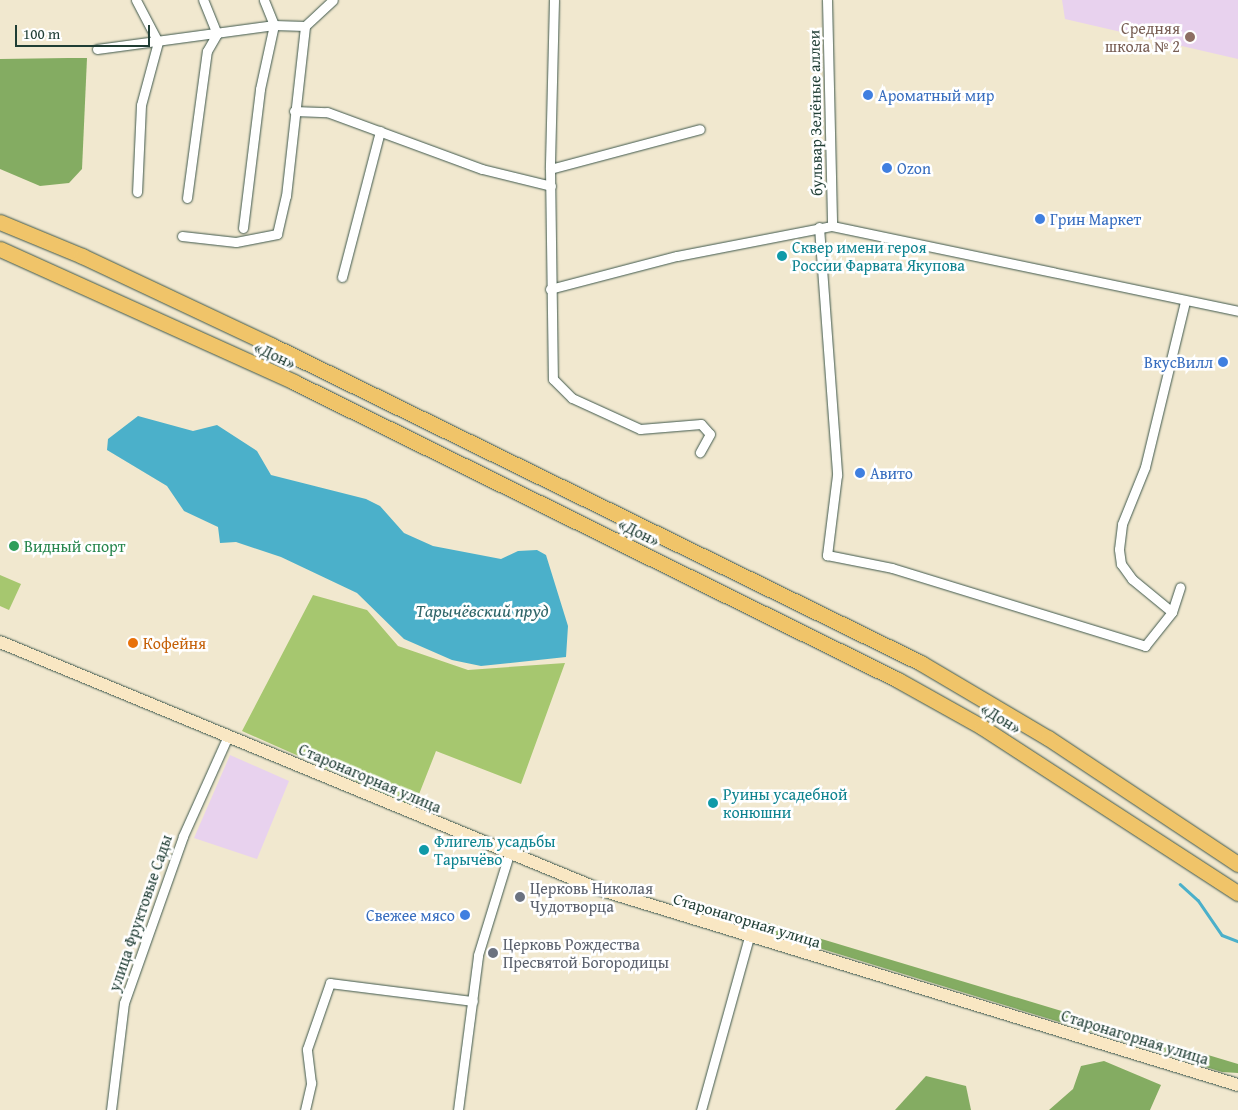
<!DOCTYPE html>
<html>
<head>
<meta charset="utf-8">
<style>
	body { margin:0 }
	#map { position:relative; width:1238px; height:1110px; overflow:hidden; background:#f1e8cf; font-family:"Gentium Book Plus",serif }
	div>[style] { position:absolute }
	.built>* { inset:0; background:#e8d2ee }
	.green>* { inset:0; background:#a6c76f }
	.forest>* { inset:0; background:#84ac62 }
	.water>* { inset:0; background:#4bb0ca }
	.stream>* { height:2.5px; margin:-1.25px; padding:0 1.25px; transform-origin:1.25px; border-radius:1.25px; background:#4bb0ca }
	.roads { filter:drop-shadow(0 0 1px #3e574b) drop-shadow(0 0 1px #3e574b) }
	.minor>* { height:9px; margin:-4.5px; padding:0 4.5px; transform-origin:4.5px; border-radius:4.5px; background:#fff }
	.secondary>* { height:12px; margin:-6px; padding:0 6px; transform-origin:6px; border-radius:6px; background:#f9e7c3 }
	.motorway>* { height:15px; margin:-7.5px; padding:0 7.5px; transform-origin:7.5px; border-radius:7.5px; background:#f0c469 }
	.dots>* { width:14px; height:14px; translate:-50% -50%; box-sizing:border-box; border:2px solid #fff; border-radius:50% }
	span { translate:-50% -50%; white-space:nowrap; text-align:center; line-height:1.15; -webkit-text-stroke:5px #fff; paint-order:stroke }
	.education-label { font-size:16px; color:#785e54 }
	.right { translate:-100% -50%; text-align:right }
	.shop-label { font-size:16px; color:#366cbe }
	.left { translate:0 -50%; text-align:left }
	.street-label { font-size:16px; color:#1f3d34 }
	.culture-label { font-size:16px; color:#0d838f }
	.leisure-label { font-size:16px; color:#27864d }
	.food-label { font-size:16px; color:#c56008 }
	.worship-label { font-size:16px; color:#5b616d }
	.water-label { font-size:18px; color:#2e6568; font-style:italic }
	.scale { position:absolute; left:15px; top:25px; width:135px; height:22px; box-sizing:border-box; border:2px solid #1f3d34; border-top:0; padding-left:6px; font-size:15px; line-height:18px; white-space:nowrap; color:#1f3d34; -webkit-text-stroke:4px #fff; paint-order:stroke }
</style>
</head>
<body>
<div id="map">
	<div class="built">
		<div style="clip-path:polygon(1062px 0,1238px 0,1238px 59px,1065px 19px)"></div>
		<div style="clip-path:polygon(230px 755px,289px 781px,257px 859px,194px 838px)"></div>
	</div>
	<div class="green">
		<div style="clip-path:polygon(0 575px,21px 584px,9px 610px,0 606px)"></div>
		<div style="clip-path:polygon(313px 595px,367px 610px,398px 646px,468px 670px,565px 663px,521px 784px,436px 751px,414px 807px,242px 731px)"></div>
	</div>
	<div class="forest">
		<div style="clip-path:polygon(68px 58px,87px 58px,82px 169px,69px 183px,40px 186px,0 169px,0 59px)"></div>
		<div style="clip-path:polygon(765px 922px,1238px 1064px,1238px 1073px,1222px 1072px,760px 930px)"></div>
		<div style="clip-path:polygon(1104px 1061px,1161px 1085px,1150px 1110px,1049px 1110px,1073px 1089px,1081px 1066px)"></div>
		<div style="clip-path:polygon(926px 1076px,966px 1086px,971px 1110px,895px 1110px)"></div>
	</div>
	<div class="water">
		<div style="clip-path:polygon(138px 416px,193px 431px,217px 425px,257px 451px,271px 475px,366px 499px,380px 506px,404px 533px,433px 546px,501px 559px,518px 551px,537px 550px,546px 555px,568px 626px,566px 657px,481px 666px,452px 660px,404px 639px,357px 593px,281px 557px,236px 542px,220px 543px,218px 527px,184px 511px,167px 486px,107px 450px,108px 439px)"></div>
	</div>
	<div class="stream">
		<div style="left:1180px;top:884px;width:24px;rotate:42deg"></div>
		<div style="left:1198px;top:900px;width:42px;rotate:55.6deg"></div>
		<div style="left:1222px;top:935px;width:17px;rotate:21deg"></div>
	</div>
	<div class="roads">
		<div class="minor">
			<div style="left:136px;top:0;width:47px;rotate:62.4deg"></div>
			<div style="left:158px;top:42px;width:65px;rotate:105.1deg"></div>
			<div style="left:141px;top:105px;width:87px;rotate:92.6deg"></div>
			<div style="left:554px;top:0;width:169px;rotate:91.4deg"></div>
			<div style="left:550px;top:169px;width:210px;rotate:89.2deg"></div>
			<div style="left:553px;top:379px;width:27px;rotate:45deg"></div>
			<div style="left:572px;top:398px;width:75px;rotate:24.5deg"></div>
			<div style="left:640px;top:429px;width:61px;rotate:-4.7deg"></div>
			<div style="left:701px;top:424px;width:13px;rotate:48deg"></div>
			<div style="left:710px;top:434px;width:21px;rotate:119deg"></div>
			<div style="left:827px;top:0;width:226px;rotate:88.7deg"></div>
			<div style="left:97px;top:49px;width:179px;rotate:-7.7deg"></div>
			<div style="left:274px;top:25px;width:31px;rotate:2deg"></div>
			<div style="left:294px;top:111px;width:33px;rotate:2deg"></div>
			<div style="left:327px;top:112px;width:165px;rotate:20.2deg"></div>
			<div style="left:482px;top:169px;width:71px;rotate:13.8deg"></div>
			<div style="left:550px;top:169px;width:155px;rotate:-14.9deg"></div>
			<div style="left:187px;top:198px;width:148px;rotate:-82.3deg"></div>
			<div style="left:207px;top:51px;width:20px;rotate:-60deg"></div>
			<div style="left:217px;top:34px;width:37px;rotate:-112deg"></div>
			<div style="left:819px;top:227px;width:249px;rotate:85.8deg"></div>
			<div style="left:837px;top:475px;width:81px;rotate:97.1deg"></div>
			<div style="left:827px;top:555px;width:66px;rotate:11.3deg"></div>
			<div style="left:892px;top:568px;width:265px;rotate:17.1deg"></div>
			<div style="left:1145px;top:646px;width:43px;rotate:-51.5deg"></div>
			<div style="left:1172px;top:612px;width:26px;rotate:-72deg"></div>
			<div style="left:243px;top:228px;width:140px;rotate:-83deg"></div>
			<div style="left:260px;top:89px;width:66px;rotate:-77.7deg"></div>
			<div style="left:274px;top:25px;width:27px;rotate:-112deg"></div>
			<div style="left:182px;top:236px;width:54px;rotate:6.3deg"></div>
			<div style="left:236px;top:242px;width:42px;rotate:-11deg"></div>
			<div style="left:277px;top:234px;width:39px;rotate:-77deg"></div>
			<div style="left:286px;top:196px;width:171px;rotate:-83.6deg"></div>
			<div style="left:305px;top:26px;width:38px;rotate:-43deg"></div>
			<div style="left:342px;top:277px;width:151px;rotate:-75.4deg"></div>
			<div style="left:550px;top:289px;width:131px;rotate:-14.6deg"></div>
			<div style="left:677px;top:256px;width:158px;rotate:-11deg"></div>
			<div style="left:832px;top:226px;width:415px;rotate:11.8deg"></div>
			<div style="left:1172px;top:612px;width:52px;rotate:-140.5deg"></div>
			<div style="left:1132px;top:579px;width:19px;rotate:-126deg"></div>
			<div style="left:1121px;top:564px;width:15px;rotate:-98deg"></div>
			<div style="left:1119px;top:549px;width:25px;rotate:-83deg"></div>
			<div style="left:1122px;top:524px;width:61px;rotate:-68deg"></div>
			<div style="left:1145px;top:467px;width:170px;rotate:-76.4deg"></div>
			<div style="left:111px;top:1110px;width:108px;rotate:-83.1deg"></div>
			<div style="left:124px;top:1003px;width:177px;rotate:-70.5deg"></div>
			<div style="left:183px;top:836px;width:110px;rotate:-65.8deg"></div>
			<div style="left:305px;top:1110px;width:28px;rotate:-77deg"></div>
			<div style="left:311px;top:1083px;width:34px;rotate:-97deg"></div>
			<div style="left:307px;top:1049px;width:70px;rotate:-70.8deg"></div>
			<div style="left:330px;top:983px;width:144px;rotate:7.2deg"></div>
			<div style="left:458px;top:1110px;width:156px;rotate:-82.6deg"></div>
			<div style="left:478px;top:955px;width:106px;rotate:-72.9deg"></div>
			<div style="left:701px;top:1110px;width:180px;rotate:-74.5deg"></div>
		</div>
		<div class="secondary">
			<div style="left:0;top:642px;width:647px;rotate:22.44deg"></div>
			<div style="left:598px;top:889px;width:669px;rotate:17.03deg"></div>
		</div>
		<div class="motorway">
			<div style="left:0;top:222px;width:89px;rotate:22.5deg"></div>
			<div style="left:82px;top:256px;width:209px;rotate:25.2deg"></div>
			<div style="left:271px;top:345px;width:724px;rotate:26.07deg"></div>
			<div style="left:921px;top:663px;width:147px;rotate:30.6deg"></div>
			<div style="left:1048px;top:738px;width:228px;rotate:33.6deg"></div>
			<div style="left:0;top:249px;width:323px;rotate:24.3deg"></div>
			<div style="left:294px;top:382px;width:674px;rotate:26.26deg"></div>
			<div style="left:898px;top:680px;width:96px;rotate:29.2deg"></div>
			<div style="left:982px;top:727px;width:305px;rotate:33deg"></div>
		</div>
	</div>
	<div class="dots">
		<div style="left:1190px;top:37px;background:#8d6e63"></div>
		<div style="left:868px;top:95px;background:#3f7fe0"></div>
		<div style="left:887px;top:168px;background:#3f7fe0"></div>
		<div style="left:1040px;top:219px;background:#3f7fe0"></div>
		<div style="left:782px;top:256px;background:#0f9aa8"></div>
		<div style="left:1223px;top:362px;background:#3f7fe0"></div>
		<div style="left:860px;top:473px;background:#3f7fe0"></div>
		<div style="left:14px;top:546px;background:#2e9e5b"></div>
		<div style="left:133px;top:643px;background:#e8710a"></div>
		<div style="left:713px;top:803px;background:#0f9aa8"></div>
		<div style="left:424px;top:850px;background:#0f9aa8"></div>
		<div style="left:520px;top:897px;background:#6b7280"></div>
		<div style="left:465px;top:915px;background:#3f7fe0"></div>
		<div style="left:493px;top:953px;background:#6b7280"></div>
	</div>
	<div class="education-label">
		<span class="right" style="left:1180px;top:37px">Средняя<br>школа № 2</span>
	</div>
	<div class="shop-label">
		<span class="left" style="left:878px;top:95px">Ароматный мир</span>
		<span class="left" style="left:897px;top:168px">Ozon</span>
		<span class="left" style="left:1050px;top:219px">Грин Маркет</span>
		<span class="right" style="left:1213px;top:362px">ВкусВилл</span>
		<span class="left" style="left:870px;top:473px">Авито</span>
		<span class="right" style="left:455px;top:915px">Свежее мясо</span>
	</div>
	<div class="street-label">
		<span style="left:815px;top:113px;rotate:-91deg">бульвар Зелёные аллеи</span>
		<span style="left:275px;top:355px;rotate:25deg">«Дон»</span>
		<span style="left:639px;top:532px;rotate:26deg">«Дон»</span>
		<span style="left:1001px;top:718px;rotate:31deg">«Дон»</span>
		<span style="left:370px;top:778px;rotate:23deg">Старонагорная улица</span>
		<span style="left:140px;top:913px;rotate:-71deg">улица Фруктовые Сады</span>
		<span style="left:747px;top:920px;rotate:17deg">Старонагорная улица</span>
		<span style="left:1135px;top:1037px;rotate:17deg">Старонагорная улица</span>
	</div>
	<div class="culture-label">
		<span class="left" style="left:792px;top:256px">Сквер имени героя<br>России Фарвата Якупова</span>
		<span class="left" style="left:723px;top:803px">Руины усадебной<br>конюшни</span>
		<span class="left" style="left:434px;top:850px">Флигель усадьбы<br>Тарычёво</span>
	</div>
	<div class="leisure-label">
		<span class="left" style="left:24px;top:546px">Видный спорт</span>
	</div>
	<div class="food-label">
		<span class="left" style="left:143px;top:643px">Кофейня</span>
	</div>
	<div class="worship-label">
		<span class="left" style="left:530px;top:897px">Церковь Николая<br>Чудотворца</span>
		<span class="left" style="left:503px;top:953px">Церковь Рождества<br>Пресвятой Богородицы</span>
	</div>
	<div class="water-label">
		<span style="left:482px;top:611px">Тарычёвский пруд</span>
	</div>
	<div class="scale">100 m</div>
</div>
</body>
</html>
